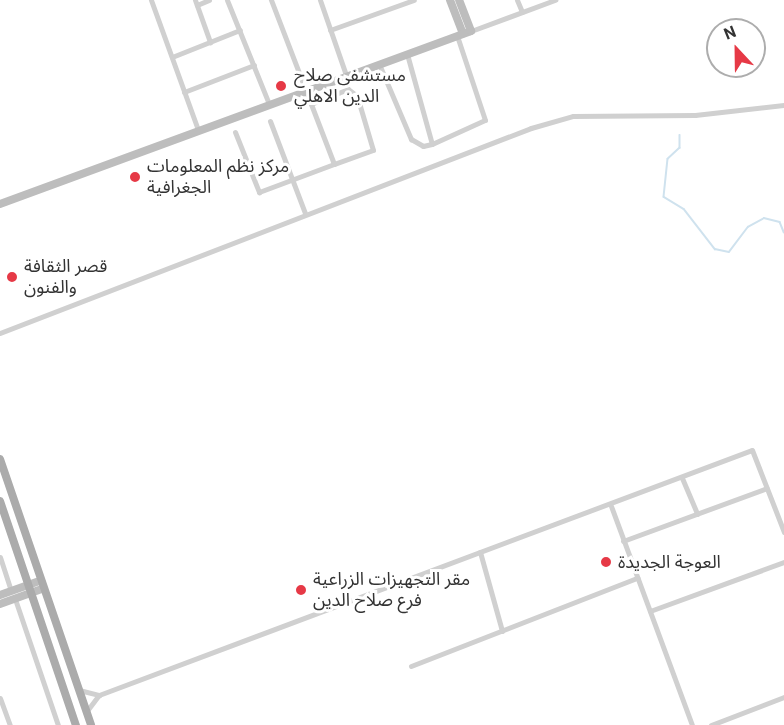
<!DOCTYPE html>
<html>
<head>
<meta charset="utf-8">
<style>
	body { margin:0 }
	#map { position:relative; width:784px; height:725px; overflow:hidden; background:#fff; font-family:Roboto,"Noto Sans Arabic",sans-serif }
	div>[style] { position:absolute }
	.stream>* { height:1.5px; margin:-0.75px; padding:0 0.75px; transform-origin:0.75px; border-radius:0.75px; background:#cfe2ee }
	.street>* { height:5px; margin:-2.5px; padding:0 2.5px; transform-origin:2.5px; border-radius:2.5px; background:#d0d0d0 }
	.secondary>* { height:8px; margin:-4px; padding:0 4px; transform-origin:4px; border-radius:4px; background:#bdbdbd }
	.primary>* { height:8px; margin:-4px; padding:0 4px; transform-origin:4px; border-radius:4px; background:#ababab }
	.dots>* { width:16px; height:16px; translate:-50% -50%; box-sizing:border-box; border:3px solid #fff; border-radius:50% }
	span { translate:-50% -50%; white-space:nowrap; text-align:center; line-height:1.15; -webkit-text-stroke:6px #fff; paint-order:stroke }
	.poi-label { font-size:18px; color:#333 }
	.left { translate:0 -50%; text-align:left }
	.north { position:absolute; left:706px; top:18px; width:60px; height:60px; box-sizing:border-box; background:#fff; border:2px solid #adadad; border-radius:50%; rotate:338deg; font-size:16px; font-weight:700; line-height:24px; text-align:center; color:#333 }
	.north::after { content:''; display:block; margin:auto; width:21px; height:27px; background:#e63946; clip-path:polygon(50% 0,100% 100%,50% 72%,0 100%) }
</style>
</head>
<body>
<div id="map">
	<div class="stream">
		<div style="left:680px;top:135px;width:13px;rotate:90deg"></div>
		<div style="left:680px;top:148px;width:16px;rotate:137deg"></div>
		<div style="left:668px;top:159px;width:38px;rotate:96deg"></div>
		<div style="left:664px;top:197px;width:23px;rotate:31deg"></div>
		<div style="left:684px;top:209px;width:51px;rotate:52.2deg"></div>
		<div style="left:715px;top:249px;width:14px;rotate:12deg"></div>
		<div style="left:729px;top:252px;width:31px;rotate:-53deg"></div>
		<div style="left:748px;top:227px;width:18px;rotate:-29deg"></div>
		<div style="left:764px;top:218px;width:16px;rotate:14deg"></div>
		<div style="left:780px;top:222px;width:11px;rotate:68deg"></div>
	</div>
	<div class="street">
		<div style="left:151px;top:0;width:138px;rotate:70.1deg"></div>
		<div style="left:195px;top:0;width:45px;rotate:70.3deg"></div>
		<div style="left:227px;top:0;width:112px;rotate:68deg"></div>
		<div style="left:320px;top:0;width:79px;rotate:70.9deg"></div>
		<div style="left:517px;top:0;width:13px;rotate:67deg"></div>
		<div style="left:197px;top:5px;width:13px;rotate:-23deg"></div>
		<div style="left:330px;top:30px;width:89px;rotate:-19.7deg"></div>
		<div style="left:471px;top:31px;width:90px;rotate:-20.3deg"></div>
		<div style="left:407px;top:54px;width:93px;rotate:74.5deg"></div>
		<div style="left:172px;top:57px;width:73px;rotate:-21.7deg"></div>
		<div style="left:379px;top:64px;width:82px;rotate:66.9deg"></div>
		<div style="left:411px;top:139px;width:14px;rotate:30deg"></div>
		<div style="left:423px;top:146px;width:9px;rotate:-13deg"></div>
		<div style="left:432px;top:144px;width:58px;rotate:-24.4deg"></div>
		<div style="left:485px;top:120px;width:89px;rotate:-108.4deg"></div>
		<div style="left:184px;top:92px;width:75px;rotate:-21.1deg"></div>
		<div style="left:311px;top:104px;width:40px;rotate:-22deg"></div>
		<div style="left:348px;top:89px;width:11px;rotate:38deg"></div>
		<div style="left:357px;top:96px;width:56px;rotate:73.5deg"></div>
		<div style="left:373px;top:150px;width:41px;rotate:160.3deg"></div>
		<div style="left:270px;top:121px;width:98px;rotate:69.2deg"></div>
		<div style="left:235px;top:132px;width:65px;rotate:68.2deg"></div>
		<div style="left:259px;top:192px;width:80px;rotate:-20.5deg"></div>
		<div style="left:334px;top:164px;width:176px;rotate:-111deg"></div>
		<div style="left:0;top:333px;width:569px;rotate:-21.11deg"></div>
		<div style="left:531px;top:128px;width:44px;rotate:-15.9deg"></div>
		<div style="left:573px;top:116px;width:122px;rotate:-0.5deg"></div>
		<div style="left:695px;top:115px;width:90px;rotate:-6.4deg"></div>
		<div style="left:682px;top:478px;width:39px;rotate:67deg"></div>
		<div style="left:611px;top:506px;width:233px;rotate:69.7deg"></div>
		<div style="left:623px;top:541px;width:153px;rotate:-20.2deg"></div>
		<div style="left:480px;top:552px;width:82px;rotate:74.4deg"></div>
		<div style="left:0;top:557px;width:36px;rotate:72deg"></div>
		<div style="left:15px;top:599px;width:133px;rotate:71.2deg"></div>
		<div style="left:650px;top:611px;width:143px;rotate:-20.1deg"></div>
		<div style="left:411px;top:666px;width:243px;rotate:-21.3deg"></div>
		<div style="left:79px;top:690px;width:21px;rotate:14deg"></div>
		<div style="left:99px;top:695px;width:697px;rotate:-20.57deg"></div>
		<div style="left:752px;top:450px;width:88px;rotate:68.7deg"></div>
		<div style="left:0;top:698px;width:29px;rotate:70deg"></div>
		<div style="left:86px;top:712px;width:21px;rotate:-53deg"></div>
		<div style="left:711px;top:725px;width:78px;rotate:-21deg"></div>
	</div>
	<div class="secondary">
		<div style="left:450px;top:0;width:36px;rotate:69deg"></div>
		<div style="left:0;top:204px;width:502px;rotate:-20.17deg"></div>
		<div style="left:471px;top:31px;width:33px;rotate:-111deg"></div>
		<div style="left:0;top:595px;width:41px;rotate:-19.7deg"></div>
		<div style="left:0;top:604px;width:45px;rotate:-19.7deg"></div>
	</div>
	<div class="primary">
		<div style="left:0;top:459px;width:281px;rotate:71.1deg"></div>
		<div style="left:0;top:501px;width:237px;rotate:71.3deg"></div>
	</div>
	<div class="dots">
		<div style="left:281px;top:86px;background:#e63946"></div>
		<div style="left:135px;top:177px;background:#e63946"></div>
		<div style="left:12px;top:277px;background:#e63946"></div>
		<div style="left:606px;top:562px;background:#e63946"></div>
		<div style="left:301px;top:590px;background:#e63946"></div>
	</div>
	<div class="poi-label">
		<span class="left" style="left:294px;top:86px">مستشفى صلاح<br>الدين الاهلي</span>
		<span class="left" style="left:147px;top:177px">مركز نظم المعلومات<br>الجغرافية</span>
		<span class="left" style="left:24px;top:277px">قصر الثقافة<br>والفنون</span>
		<span class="left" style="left:618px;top:562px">العوجة الجديدة</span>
		<span class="left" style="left:313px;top:590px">مقر التجهيزات الزراعية<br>فرع صلاح الدين</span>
	</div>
	<div class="north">N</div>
</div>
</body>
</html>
